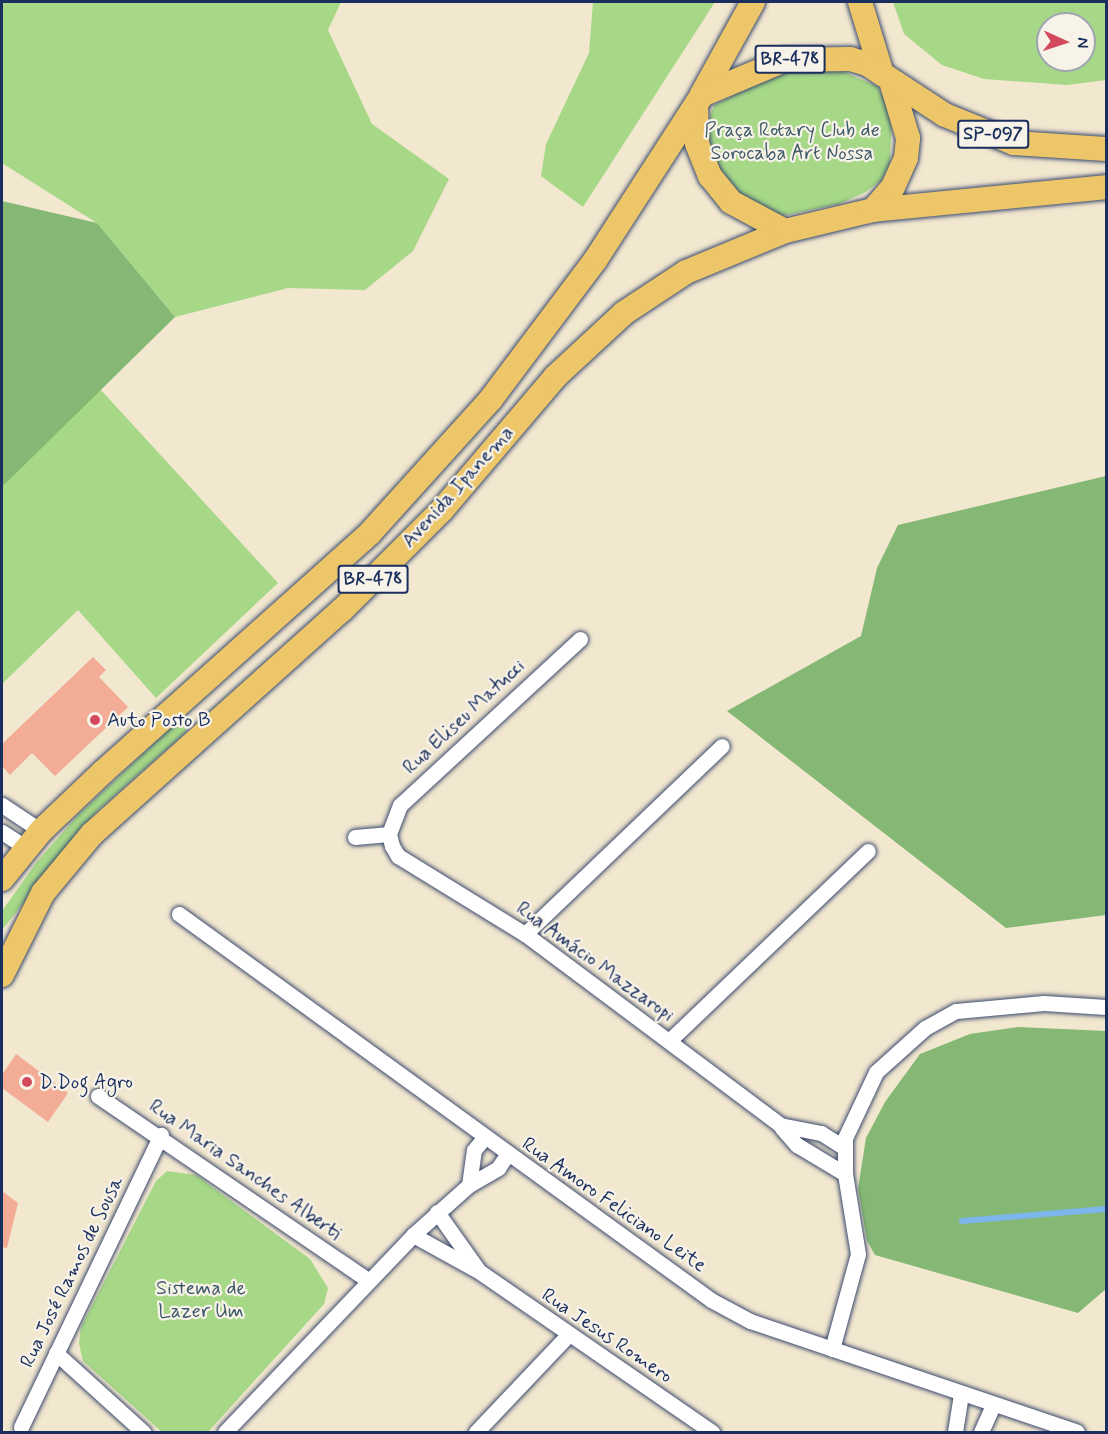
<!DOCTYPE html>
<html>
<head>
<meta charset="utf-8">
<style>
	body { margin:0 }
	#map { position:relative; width:1108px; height:1434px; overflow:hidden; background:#f2e7cf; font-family:Mynerve,sans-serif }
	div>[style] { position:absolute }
	.green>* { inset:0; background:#a6d887 }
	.forest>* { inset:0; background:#84b874 }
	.stream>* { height:6px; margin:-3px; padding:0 3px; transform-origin:3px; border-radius:3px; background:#7db5ed }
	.building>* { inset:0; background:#f3ac95 }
	.roads { filter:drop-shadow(0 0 2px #3b4b6f) drop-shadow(0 0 2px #3b4b6f) }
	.street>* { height:15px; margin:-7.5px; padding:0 7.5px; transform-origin:7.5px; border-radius:7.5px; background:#fff }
	.primary>* { height:24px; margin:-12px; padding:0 12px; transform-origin:12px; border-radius:12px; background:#ecc669 }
	.dots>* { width:16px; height:16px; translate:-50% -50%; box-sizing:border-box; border:3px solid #f7f3e8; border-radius:50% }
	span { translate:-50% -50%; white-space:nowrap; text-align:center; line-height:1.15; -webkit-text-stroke:4.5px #f7f3e8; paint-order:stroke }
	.shield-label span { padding:2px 4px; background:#f7f3e8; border:2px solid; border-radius:4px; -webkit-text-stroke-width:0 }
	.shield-label { font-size:18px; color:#1b2f5e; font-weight:700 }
	.park-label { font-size:20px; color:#3e5968 }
	.street-label { font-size:20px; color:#1b2f5e }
	.poi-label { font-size:20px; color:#1b2f5e }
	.left { translate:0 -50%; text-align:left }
	.frame { position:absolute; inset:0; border:3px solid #1b2f5e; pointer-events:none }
	.north { position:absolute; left:1036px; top:12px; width:60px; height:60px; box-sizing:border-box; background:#f7f3e8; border:2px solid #9fa5b1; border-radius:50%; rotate:93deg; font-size:16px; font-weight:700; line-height:24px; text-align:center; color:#1b2f5e }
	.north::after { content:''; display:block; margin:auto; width:21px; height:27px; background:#d1495b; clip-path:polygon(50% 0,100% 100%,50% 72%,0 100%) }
</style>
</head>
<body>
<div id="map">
	<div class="green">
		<div style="clip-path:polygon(2px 2px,341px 2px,328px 30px,372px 124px,449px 179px,413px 251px,365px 290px,288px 288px,175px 317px,97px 223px,2px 163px)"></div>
		<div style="clip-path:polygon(593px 2px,715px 2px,583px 207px,541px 176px,546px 144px,589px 53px)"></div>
		<div style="clip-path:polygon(evenodd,893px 2px,1106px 2px,1106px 80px,1067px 85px,984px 79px,942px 65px,904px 34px,893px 2px,1048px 24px,1084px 24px,1084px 60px,1048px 60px,1048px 24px)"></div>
		<div style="clip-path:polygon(834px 68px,877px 86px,892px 113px,890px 163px,882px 180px,864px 193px,839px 204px,772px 218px,731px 187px,707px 148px,706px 127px,714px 105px,780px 72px)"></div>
		<div style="clip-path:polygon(100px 389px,278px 583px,156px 698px,78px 610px,2px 684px,2px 487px)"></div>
		<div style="clip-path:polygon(178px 721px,187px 731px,97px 811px,2px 930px,2px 911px,36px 863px,79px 814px)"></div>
		<div style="clip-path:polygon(167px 1171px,196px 1175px,310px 1259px,328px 1288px,324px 1304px,208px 1432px,162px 1432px,83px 1361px,79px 1343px,81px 1327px,156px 1181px)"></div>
	</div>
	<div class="forest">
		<div style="clip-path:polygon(2px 201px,97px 223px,175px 317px,2px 487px)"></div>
		<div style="clip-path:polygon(1106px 476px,1106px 915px,1006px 928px,727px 711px,861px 636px,877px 568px,898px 525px)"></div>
		<div style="clip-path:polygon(1018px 1027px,1106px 1031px,1106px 1289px,1078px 1313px,875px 1255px,867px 1241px,858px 1189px,866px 1138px,885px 1102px,920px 1054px,970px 1034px)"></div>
	</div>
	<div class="stream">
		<div style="left:962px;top:1221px;width:144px;rotate:-4.8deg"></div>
	</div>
	<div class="building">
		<div style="clip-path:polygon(93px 657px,106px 670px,99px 677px,128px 707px,55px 776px,32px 753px,10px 775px,2px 766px,2px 744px)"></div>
		<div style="clip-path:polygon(16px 1054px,68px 1093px,48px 1122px,2px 1088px,2px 1075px)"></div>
		<div style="clip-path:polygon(2px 1191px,18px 1203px,7px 1248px,2px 1247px)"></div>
	</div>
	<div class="roads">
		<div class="street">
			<div style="left:580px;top:639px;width:245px;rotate:137.3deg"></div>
			<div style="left:400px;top:805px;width:31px;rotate:111deg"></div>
			<div style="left:389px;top:834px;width:12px;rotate:76deg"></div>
			<div style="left:392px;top:846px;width:12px;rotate:59deg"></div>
			<div style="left:398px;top:856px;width:149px;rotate:31.6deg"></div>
			<div style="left:525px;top:934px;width:319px;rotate:36.8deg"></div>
			<div style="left:780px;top:1125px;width:42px;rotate:11deg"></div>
			<div style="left:821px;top:1133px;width:28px;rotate:32deg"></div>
			<div style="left:2px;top:805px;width:47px;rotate:33.7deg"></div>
			<div style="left:2px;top:832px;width:30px;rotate:33deg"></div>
			<div style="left:355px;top:837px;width:34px;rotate:-5deg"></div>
			<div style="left:179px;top:914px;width:657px;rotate:35.96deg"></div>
			<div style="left:711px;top:1300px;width:44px;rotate:28.3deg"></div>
			<div style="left:750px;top:1321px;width:345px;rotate:18.7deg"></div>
			<div style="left:525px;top:934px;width:272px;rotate:-43.7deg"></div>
			<div style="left:669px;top:1041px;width:275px;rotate:-43.7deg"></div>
			<div style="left:98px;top:1096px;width:327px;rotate:34.3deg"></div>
			<div style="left:782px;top:1128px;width:23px;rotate:49deg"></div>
			<div style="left:797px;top:1145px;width:56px;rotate:31.1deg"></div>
			<div style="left:469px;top:1185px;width:35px;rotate:-82deg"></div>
			<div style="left:474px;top:1150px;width:16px;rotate:-50deg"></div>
			<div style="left:437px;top:1212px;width:71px;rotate:54.7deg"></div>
			<div style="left:413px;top:1235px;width:77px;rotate:28.9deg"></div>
			<div style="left:480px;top:1272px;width:282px;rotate:34.6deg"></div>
			<div style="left:832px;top:1349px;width:98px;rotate:-74.7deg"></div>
			<div style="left:858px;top:1254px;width:81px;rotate:-99.2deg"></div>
			<div style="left:845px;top:1174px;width:36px;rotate:-90deg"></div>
			<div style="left:845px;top:1138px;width:73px;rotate:-64.8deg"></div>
			<div style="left:876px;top:1072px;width:66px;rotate:-41.9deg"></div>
			<div style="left:925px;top:1028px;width:35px;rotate:-29deg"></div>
			<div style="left:956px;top:1011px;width:88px;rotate:-5.2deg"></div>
			<div style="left:1044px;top:1003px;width:62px;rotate:3.7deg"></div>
			<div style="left:56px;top:1353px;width:118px;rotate:42.2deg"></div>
			<div style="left:21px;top:1427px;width:324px;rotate:-64.4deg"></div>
			<div style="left:225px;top:1432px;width:272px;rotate:-46.3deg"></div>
			<div style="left:413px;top:1235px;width:75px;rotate:-41.8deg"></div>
			<div style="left:469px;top:1185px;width:34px;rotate:-30deg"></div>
			<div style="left:498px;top:1168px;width:16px;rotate:-55deg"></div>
			<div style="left:476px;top:1432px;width:132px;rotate:-46.5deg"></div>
			<div style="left:955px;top:1432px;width:37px;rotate:-81deg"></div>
			<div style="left:981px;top:1432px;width:30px;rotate:-66deg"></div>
		</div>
		<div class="primary">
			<div style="left:860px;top:2px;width:75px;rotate:73deg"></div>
			<div style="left:702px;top:94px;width:105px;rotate:-61deg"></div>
			<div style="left:696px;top:106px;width:38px;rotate:88deg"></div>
			<div style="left:697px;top:144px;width:35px;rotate:68deg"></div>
			<div style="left:710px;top:176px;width:33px;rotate:51deg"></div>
			<div style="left:731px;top:202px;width:61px;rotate:28.2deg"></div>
			<div style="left:873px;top:210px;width:30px;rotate:-49deg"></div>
			<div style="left:893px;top:187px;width:32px;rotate:-66deg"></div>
			<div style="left:906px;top:158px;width:20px;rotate:-84deg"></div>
			<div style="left:908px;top:138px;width:59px;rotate:-106.6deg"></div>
			<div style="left:2px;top:879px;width:62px;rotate:-50.9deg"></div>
			<div style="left:41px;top:831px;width:86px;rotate:-43.6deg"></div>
			<div style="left:103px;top:772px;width:358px;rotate:-41.8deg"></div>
			<div style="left:370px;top:533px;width:181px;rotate:-47.9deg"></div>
			<div style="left:491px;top:399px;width:175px;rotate:-53.1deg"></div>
			<div style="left:596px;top:259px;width:195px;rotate:-57.1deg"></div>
			<div style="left:702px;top:95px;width:90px;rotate:-22.9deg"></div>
			<div style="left:785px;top:60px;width:65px;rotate:-0.9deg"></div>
			<div style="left:850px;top:59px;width:18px;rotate:16deg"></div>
			<div style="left:867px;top:64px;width:93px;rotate:33.2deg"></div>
			<div style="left:945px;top:115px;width:74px;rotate:22.1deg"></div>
			<div style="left:1014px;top:143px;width:92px;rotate:3.7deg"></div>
			<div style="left:2px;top:975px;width:92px;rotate:-63.4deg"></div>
			<div style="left:43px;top:893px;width:77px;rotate:-50.3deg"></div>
			<div style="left:92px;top:834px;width:336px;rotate:-41.9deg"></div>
			<div style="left:342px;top:610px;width:141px;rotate:-45deg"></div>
			<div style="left:442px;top:510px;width:175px;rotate:-49.6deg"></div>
			<div style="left:555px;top:377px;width:94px;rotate:-42.8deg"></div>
			<div style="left:624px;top:313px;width:74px;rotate:-33.5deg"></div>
			<div style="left:686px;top:272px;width:107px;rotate:-22.5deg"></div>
			<div style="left:785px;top:231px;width:90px;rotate:-13.4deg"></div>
			<div style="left:873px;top:210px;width:234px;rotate:-5.6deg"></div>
		</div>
	</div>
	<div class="dots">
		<div style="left:95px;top:720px;background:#d1495b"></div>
		<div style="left:27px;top:1082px;background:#d1495b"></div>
	</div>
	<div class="shield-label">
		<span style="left:790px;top:59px">BR-478</span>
		<span style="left:993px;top:134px">SP-097</span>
		<span style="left:373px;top:579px">BR-478</span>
	</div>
	<div class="park-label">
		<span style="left:792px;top:142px">Praça Rotary Club de<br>Sorocaba Art Nossa</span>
		<span style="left:201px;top:1300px">Sistema de<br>Lazer Um</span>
	</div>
	<div class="street-label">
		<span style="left:458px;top:487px;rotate:-48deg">Avenida Ipanema</span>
		<span style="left:464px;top:717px;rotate:-43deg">Rua Eliseu Matucci</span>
		<span style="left:595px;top:962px;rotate:36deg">Rua Amácio Mazzaropi</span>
		<span style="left:245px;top:1170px;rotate:35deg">Rua Maria Sanches Alberti</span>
		<span style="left:614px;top:1205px;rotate:35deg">Rua Amoro Feliciano Leite</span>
		<span style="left:72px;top:1272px;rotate:-64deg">Rua José Ramos de Sousa</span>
		<span style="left:607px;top:1336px;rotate:34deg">Rua Jesus Romero</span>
	</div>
	<div class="poi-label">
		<span class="left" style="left:107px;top:720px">Auto Posto B</span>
		<span class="left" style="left:39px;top:1082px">D.Dog Agro</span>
	</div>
	<div class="frame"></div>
	<div class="north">N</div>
</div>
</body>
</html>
